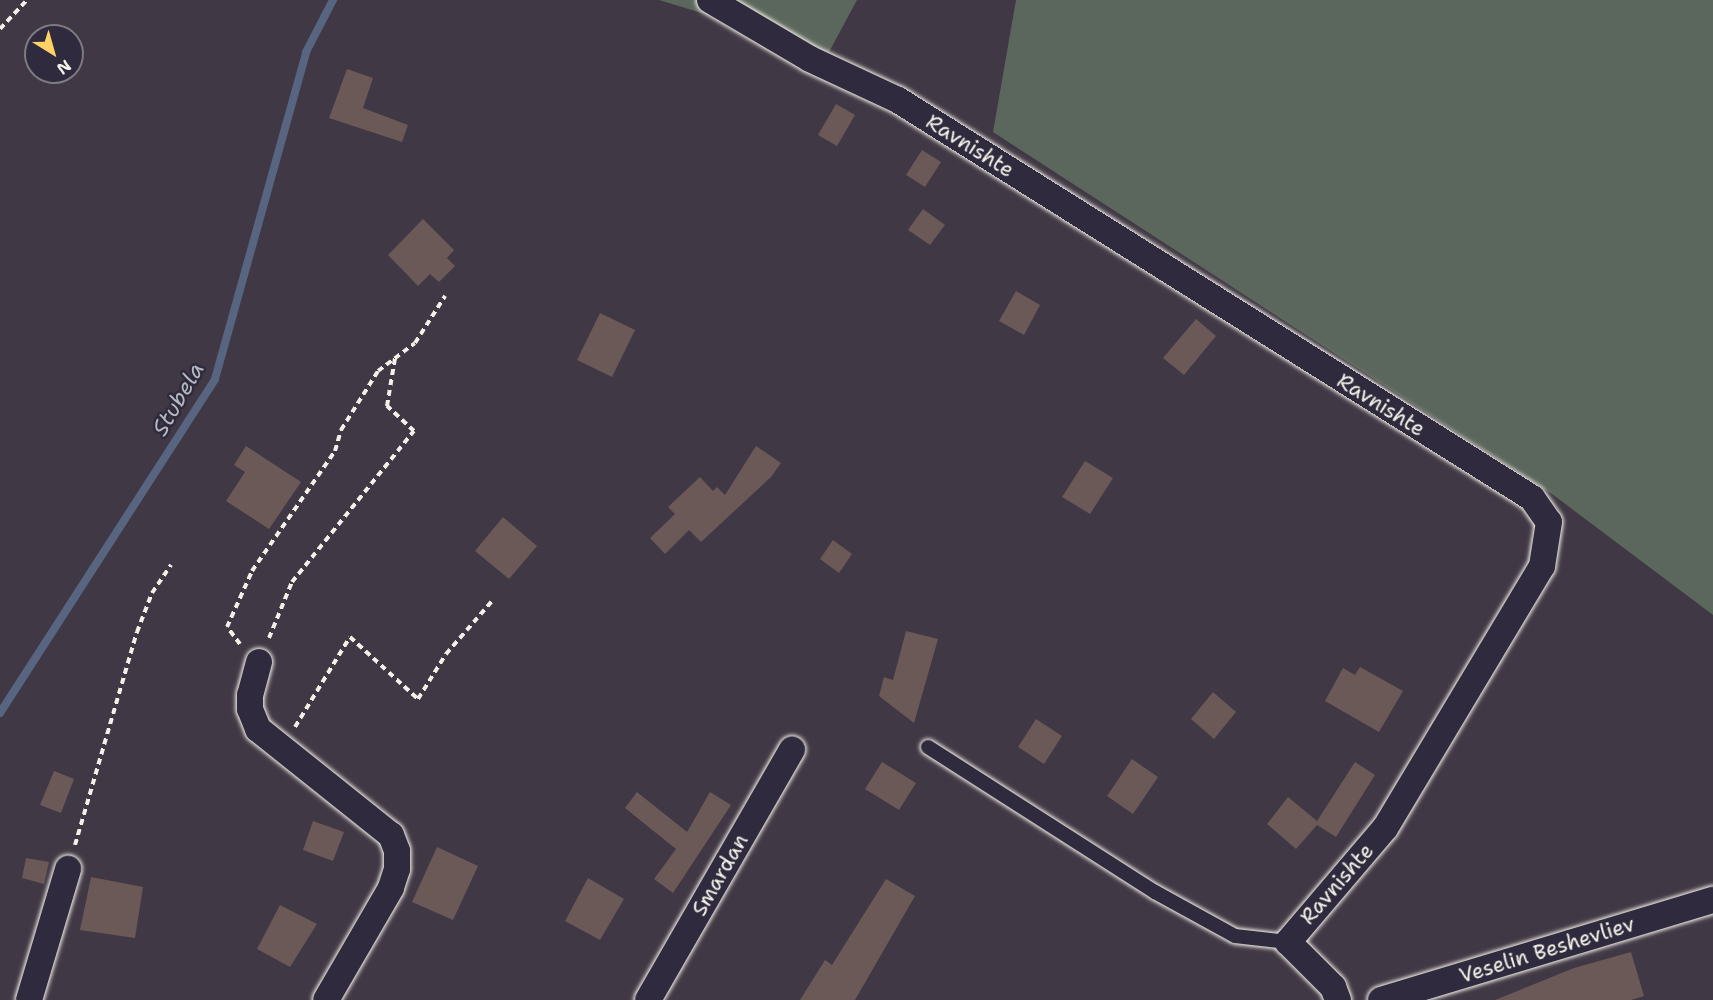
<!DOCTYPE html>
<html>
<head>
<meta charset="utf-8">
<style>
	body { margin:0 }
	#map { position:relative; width:1713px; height:1000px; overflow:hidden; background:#413845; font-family:"Shantell Sans",sans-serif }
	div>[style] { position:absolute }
	.green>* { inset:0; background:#5b675c }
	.stream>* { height:8px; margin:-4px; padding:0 4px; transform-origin:4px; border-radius:4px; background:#576580 }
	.building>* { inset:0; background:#6a5957 }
	.path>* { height:4px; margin-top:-2px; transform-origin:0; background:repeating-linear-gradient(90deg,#f4f1e8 0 6px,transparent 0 10.5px) }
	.roads { filter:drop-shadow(0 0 2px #f4f1e8) drop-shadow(0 0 2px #f4f1e8) }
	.lane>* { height:14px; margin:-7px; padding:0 7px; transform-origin:7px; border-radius:7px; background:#2f2a3d }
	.street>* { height:26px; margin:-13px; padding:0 13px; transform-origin:13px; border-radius:13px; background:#2f2a3d }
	span { translate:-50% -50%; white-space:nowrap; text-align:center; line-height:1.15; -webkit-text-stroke:5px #2f2a3d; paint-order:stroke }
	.street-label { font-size:21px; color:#f4f1e8 }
	.water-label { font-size:22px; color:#b5b9be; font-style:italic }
	.north { position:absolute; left:24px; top:24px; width:60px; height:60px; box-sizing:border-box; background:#2f2a3d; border:2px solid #7e7a81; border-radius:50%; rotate:143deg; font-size:16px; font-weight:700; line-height:24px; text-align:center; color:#f4f1e8 }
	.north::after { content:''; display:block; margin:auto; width:21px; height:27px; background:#ffd166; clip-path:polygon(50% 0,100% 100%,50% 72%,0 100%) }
</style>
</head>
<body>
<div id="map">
	<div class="green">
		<div style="clip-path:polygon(659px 0,857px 0,829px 52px)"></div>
		<div style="clip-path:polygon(1016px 0,1713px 0,1713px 615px,1552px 494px,993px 132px)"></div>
	</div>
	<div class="stream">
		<div style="left:0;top:713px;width:397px;rotate:-57.2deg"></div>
		<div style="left:215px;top:379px;width:339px;rotate:-74.4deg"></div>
		<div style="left:306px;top:52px;width:59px;rotate:-62.6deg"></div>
	</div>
	<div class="building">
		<div style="clip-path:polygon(347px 69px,373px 78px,363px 108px,408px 125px,402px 142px,329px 118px)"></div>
		<div style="clip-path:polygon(836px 104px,855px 115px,837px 146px,818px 135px)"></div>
		<div style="clip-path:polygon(922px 150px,941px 162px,925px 187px,906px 175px)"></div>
		<div style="clip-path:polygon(923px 209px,945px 225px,930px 245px,908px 230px)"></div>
		<div style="clip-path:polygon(423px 219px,454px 250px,447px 258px,455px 266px,439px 282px,430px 274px,418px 286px,388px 255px)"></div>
		<div style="clip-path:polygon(1016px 291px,1040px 305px,1024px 335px,999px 321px)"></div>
		<div style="clip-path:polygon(600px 313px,635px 330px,612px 377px,577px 360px)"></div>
		<div style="clip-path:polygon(1196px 319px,1216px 336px,1184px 375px,1163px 358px)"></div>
		<div style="clip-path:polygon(246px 446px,301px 482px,269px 529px,226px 501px,245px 472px,234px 465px)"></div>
		<div style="clip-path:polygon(756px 446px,781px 463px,771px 477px,701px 542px,689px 530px,665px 554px,650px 538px,675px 514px,668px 507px,700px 477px,713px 491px,717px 487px,725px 495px)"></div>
		<div style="clip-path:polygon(1085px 461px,1113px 478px,1090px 514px,1062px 497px)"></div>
		<div style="clip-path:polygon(503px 517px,537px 546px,509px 579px,475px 551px)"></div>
		<div style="clip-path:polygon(833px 540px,852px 554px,839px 573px,820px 559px)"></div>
		<div style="clip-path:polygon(906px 631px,938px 639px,914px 723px,879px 696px,884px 677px,893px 680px)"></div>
		<div style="clip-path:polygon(1360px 667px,1403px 691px,1379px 732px,1325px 701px,1343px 668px,1355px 675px)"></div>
		<div style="clip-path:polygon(1213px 692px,1236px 712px,1214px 739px,1191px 719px)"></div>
		<div style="clip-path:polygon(1036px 719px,1062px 736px,1044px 764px,1018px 747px)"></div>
		<div style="clip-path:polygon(1132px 759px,1158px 777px,1133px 814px,1107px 796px)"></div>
		<div style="clip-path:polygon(882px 762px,916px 783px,899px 810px,865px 789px)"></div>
		<div style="clip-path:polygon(1355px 762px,1375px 775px,1336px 837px,1317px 825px,1296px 849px,1267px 824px,1288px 797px,1317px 821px)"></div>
		<div style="clip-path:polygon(54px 771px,74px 779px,61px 813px,40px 805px)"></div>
		<div style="clip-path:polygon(637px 792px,687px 832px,710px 792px,731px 805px,673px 893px,654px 879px,676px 849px,625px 808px)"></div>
		<div style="clip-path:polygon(313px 821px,344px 832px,333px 861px,303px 850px)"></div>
		<div style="clip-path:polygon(437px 847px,478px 866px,453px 920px,412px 902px)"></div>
		<div style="clip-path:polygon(26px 858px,49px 862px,44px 884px,22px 878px)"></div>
		<div style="clip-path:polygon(91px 877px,143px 887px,135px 938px,80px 930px)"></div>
		<div style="clip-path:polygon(588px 878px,624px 899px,600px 940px,565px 921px)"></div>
		<div style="clip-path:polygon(886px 879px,915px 896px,855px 1000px,800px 1000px,825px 960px,832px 965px)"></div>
		<div style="clip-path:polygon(280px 905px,317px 924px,290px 967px,257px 949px)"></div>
		<div style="clip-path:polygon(1631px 952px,1644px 996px,1631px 1000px,1495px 1000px,1574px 968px)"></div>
	</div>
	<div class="path">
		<div style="left:0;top:29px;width:40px;rotate:-47deg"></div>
		<div style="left:269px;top:638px;width:61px;rotate:-67.7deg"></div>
		<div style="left:292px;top:582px;width:194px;rotate:-51.1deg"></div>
		<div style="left:414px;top:431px;width:37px;rotate:-137deg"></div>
		<div style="left:387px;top:406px;width:49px;rotate:-80.5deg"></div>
		<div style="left:240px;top:644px;width:21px;rotate:-127deg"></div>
		<div style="left:227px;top:627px;width:61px;rotate:-65.9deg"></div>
		<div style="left:252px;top:571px;width:146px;rotate:-55.3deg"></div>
		<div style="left:335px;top:451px;width:22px;rotate:-74deg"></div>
		<div style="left:341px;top:430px;width:70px;rotate:-57.9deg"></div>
		<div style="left:378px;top:371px;width:46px;rotate:-37.1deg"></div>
		<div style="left:415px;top:343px;width:56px;rotate:-57.4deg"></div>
		<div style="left:295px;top:727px;width:105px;rotate:-58.6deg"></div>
		<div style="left:350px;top:637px;width:92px;rotate:42.4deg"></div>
		<div style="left:418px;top:699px;width:53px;rotate:-58.1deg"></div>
		<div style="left:446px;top:654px;width:72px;rotate:-49deg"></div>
		<div style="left:75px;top:845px;width:222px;rotate:-73.8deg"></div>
		<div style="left:137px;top:632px;width:42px;rotate:-69deg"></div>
		<div style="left:152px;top:593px;width:34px;rotate:-56deg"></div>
	</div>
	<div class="roads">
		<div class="lane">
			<div style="left:928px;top:747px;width:269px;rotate:32.6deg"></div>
			<div style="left:1155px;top:892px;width:91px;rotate:28.8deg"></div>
			<div style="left:1235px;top:936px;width:53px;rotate:6.5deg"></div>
		</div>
		<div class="street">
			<div style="left:710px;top:0;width:116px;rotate:30.5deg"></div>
			<div style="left:810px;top:59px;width:97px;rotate:25deg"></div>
			<div style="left:898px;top:100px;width:749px;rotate:32.12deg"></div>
			<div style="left:1532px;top:498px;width:29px;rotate:55deg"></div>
			<div style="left:1549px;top:522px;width:45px;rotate:99deg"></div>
			<div style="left:1542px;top:566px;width:305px;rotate:120.9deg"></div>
			<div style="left:1385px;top:828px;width:150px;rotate:130.4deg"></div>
			<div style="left:1288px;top:942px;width:64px;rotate:45deg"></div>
			<div style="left:1333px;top:987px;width:14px;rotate:69deg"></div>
			<div style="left:259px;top:662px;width:34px;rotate:105deg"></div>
			<div style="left:250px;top:695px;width:14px;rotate:90deg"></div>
			<div style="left:250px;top:709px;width:22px;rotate:68deg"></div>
			<div style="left:258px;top:729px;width:170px;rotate:38.6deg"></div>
			<div style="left:391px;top:835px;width:17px;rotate:69deg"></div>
			<div style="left:397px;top:851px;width:18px;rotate:90deg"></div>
			<div style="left:397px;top:869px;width:20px;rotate:108deg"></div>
			<div style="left:391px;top:888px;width:129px;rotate:120.1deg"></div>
			<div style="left:29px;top:1000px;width:137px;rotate:-73.4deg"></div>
			<div style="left:648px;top:1000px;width:289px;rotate:-60.1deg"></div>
			<div style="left:1381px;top:1000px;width:347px;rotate:-16.8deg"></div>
		</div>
	</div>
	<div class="street-label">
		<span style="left:970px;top:146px;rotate:32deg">Ravnishte</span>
		<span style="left:1381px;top:405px;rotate:32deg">Ravnishte</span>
		<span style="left:720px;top:875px;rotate:-60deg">Smardan</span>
		<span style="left:1337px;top:884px;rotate:-49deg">Ravnishte</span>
		<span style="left:1547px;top:950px;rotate:-17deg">Veselin Beshevliev</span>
	</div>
	<div class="water-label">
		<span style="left:178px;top:399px;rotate:-60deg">Stubela</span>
	</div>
	<div class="north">N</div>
</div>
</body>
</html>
